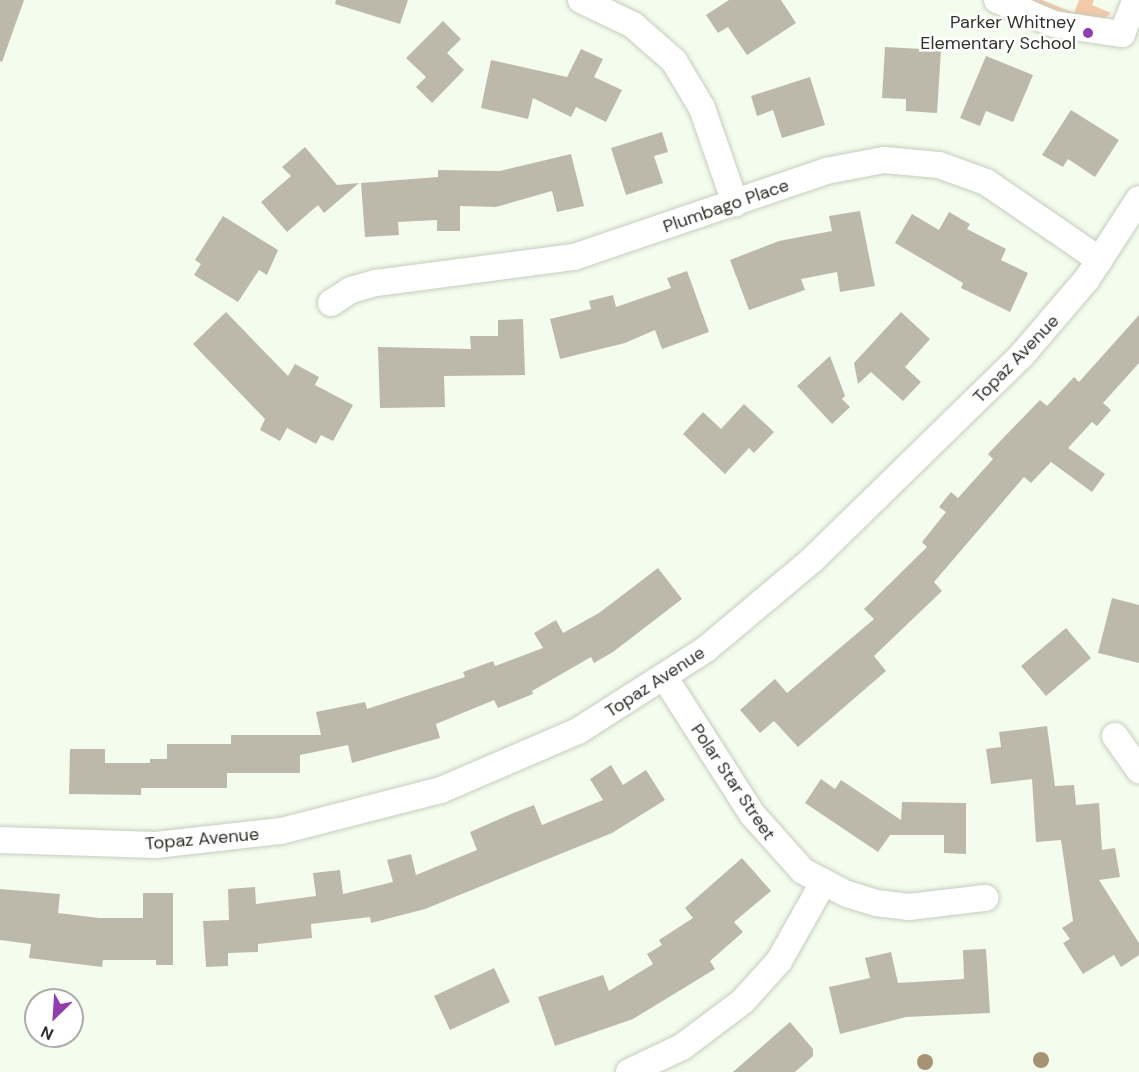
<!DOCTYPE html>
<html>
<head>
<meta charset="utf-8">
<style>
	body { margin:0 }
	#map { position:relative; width:1139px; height:1072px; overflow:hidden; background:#f4fced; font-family:"DM Sans",sans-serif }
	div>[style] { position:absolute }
	.green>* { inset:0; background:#f2c9a9 }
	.building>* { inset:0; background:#bdb9aa }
	.roads { filter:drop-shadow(0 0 2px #c6cdbf) drop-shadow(0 0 2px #c6cdbf) }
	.minor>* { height:26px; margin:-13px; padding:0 13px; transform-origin:13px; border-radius:13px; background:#fff }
	.trees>* { width:16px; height:16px; margin:-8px; border-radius:50%; background:#a89274 }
	.dots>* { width:16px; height:16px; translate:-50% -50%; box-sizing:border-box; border:3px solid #fff; border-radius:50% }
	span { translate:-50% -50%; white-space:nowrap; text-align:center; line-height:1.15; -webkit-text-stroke:5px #fff; paint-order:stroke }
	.poi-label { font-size:18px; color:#2f322c }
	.right { translate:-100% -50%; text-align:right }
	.street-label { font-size:18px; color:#2f322c }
	.north { position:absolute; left:24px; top:988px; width:60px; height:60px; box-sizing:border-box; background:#fff; border:2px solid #acadab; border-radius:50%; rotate:205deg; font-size:16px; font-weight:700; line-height:24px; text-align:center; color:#2f322c }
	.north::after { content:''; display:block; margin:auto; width:21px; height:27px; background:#913dab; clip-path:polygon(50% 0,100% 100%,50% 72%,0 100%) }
</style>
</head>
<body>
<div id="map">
	<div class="green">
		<div style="clip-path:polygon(1028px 0,1042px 0,1074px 13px,1079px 0,1094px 0,1092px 5px,1111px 13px,1102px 21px,1082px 23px)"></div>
	</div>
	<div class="building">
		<div style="clip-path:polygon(0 0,24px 0,2px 62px,0 61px)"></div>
		<div style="clip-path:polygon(336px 0,408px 0,400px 24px,335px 4px)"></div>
		<div style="clip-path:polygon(729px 0,781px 0,796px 23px,747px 55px,728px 27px,718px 33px,706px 15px)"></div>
		<div style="clip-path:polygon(443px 21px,461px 39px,447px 53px,464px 70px,432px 103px,416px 87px,426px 77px,406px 58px)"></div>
		<div style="clip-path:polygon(885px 47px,941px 50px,937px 113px,906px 111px,906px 99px,882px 98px)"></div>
		<div style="clip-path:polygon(581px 49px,603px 59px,594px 77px,622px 90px,606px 122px,576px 107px,571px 117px,533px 98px,528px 119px,481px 108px,491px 60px,567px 77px)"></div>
		<div style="clip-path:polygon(986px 56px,1033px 75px,1013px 122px,986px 111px,980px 126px,960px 118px)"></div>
		<div style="clip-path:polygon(810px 77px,825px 125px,782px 138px,773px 110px,757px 116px,751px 96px)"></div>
		<div style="clip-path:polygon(1071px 110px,1119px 140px,1095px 177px,1068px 159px,1063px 167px,1042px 155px)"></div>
		<div style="clip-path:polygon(662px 132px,668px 152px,654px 156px,663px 183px,626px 195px,611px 148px)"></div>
		<div style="clip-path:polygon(305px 147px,337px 185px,359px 183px,324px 213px,318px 205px,287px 232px,261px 202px,291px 176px,282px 167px)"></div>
		<div style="clip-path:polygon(571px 154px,584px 206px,557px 212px,552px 191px,496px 207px,460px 206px,460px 231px,437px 231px,437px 220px,398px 222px,399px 235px,365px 237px,361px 183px,438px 177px,438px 170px,500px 171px)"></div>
		<div style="clip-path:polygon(860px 211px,875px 286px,840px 292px,837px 272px,801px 279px,805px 290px,749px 310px,730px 260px,779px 241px,832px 231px,829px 216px)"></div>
		<div style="clip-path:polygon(949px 212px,970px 224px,967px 229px,1006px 249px,1001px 260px,1028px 273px,1010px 312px,961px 288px,963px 283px,895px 243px,912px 214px,939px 230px)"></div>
		<div style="clip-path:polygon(223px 216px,278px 250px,267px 275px,259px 270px,238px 302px,194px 275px,201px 264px,195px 260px)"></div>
		<div style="clip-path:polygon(687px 271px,709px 332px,662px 349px,655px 330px,625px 343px,560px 359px,550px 319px,591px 309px,589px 301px,613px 295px,616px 307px,671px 288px,667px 278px)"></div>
		<div style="clip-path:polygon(226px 312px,288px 376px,295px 364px,319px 377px,315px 385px,353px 405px,333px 441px,321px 435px,316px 444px,287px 428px,280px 441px,260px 430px,265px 419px,193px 344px)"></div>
		<div style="clip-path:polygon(901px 312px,930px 339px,905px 367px,921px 382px,903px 401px,871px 372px,858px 384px,854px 363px)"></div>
		<div style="clip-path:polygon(1139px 315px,1139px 363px,1103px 403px,1111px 410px,1097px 426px,1092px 422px,1068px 448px,1105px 474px,1092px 492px,1051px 462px,1031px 483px,1024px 477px,934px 582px,942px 591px,874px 656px,886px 671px,798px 747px,774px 721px,760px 733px,740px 710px,775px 679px,787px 693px,874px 619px,864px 609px,927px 547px,922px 542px,946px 512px,939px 507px,951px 492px,958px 498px,993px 459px,988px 454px,1007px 434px,1040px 400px,1047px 406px,1074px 377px,1079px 382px)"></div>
		<div style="clip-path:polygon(523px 319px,525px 375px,444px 376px,445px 407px,380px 408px,378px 347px,471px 349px,470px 336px,498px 336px,498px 320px)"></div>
		<div style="clip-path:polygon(830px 356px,845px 396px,842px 399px,850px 407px,832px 424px,797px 386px)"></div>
		<div style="clip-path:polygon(744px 404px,774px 432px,754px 453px,749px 448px,725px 474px,683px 434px,703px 412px,721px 429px)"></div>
		<div style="clip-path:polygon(658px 568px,682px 599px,613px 652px,594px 663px,591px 657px,532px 691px,533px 694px,498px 708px,494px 700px,436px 724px,440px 738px,352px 763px,348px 745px,300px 755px,300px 773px,227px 773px,227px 788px,141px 788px,141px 795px,69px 794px,70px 749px,105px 749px,105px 763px,150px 763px,150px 759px,167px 759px,167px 744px,231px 744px,231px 735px,321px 735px,316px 712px,365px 702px,367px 709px,465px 677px,463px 672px,493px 661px,495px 666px,543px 648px,534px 633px,556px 620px,563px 633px,599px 613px)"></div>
		<div style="clip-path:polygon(1112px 598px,1139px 605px,1139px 663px,1098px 653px)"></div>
		<div style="clip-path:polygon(1066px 628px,1091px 658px,1046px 696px,1021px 666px)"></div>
		<div style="clip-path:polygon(1047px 726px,1055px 786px,1074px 785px,1076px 805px,1099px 803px,1102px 850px,1115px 848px,1120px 877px,1099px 880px,1139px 943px,1139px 955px,1121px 967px,1114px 955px,1083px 974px,1063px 943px,1070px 939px,1062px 928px,1073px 921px,1061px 840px,1036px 842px,1032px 779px,991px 784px,986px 749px,1001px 747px,999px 732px)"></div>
		<div style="clip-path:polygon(611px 765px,623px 785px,646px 770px,665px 800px,612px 833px,425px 909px,371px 923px,370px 917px,311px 924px,312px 938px,258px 944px,258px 952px,228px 953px,228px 966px,206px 967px,203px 921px,229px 920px,228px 889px,255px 887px,256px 904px,316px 896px,313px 873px,340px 870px,343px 894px,393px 882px,387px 860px,411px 854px,416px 875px,477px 850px,470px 832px,511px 814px,534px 805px,542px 825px,603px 800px,590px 779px)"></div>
		<div style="clip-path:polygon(821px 779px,835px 789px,841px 780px,901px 820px,902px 802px,966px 803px,966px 854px,944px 853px,944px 835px,890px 835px,878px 852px,805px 803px)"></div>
		<div style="clip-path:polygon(742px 858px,771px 891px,734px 922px,743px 932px,710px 961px,715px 969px,633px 1019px,555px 1046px,538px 997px,603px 975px,609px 991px,653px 964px,647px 954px,662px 945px,659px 940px,693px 918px,685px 908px)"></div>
		<div style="clip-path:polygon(0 889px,60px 894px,58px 913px,99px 918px,143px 918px,143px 893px,173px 893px,173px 965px,156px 965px,156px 960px,103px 960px,102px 967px,29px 958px,31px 944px,0 940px)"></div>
		<div style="clip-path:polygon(986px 949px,990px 1013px,906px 1017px,840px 1034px,829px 987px,870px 978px,865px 958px,891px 952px,898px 983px,964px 979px,963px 950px)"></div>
		<div style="clip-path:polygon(494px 968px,510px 1002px,450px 1030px,434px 996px)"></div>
		<div style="clip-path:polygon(790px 1022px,813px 1049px,813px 1056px,795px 1072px,733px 1072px)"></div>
	</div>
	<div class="roads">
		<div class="minor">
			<div style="left:581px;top:0;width:58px;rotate:25.7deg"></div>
			<div style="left:633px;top:25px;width:55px;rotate:41.3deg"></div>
			<div style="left:674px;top:61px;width:55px;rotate:59.2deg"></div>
			<div style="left:702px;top:108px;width:101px;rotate:70.8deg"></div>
			<div style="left:997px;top:0;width:62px;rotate:22.8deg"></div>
			<div style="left:1054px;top:24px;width:69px;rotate:8.4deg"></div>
			<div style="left:1122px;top:34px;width:37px;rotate:-68deg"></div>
			<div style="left:331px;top:303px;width:24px;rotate:-33deg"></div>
			<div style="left:351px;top:290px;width:26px;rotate:-16deg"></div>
			<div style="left:376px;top:283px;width:200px;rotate:-7.5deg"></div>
			<div style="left:574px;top:257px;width:266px;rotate:-18.8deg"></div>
			<div style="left:826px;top:171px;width:59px;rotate:-10.7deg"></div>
			<div style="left:884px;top:160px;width:55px;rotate:5.2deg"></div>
			<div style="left:939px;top:165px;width:50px;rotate:19.9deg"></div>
			<div style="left:986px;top:182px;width:138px;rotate:34.4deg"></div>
			<div style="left:665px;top:678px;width:161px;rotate:57.4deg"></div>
			<div style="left:752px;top:814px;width:76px;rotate:48.2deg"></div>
			<div style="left:803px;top:871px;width:50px;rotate:27.6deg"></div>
			<div style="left:847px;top:894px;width:30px;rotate:17deg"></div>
			<div style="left:876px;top:903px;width:33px;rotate:7deg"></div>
			<div style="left:909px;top:907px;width:77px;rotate:-6.8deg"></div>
			<div style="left:1115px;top:736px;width:42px;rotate:54.8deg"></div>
			<div style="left:0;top:840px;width:156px;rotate:1.8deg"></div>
			<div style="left:156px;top:845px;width:126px;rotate:-6.4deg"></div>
			<div style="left:281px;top:831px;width:165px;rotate:-14.4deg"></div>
			<div style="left:441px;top:790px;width:149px;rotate:-23.3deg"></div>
			<div style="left:578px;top:731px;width:152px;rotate:-32.6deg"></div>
			<div style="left:706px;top:649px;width:138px;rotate:-40deg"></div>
			<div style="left:812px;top:560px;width:293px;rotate:-44.3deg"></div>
			<div style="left:1022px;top:355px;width:100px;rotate:-49.5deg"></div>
			<div style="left:1087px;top:279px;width:95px;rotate:-57deg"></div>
			<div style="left:629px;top:1072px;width:59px;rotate:-25.3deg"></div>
			<div style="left:682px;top:1047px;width:76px;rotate:-37deg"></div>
			<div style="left:743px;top:1001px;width:54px;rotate:-48deg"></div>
			<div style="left:779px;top:961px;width:90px;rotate:-60.6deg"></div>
		</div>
	</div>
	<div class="trees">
		<div style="left:1041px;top:1060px"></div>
		<div style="left:925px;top:1062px"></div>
	</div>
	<div class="dots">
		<div style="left:1088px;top:33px;background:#913dab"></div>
	</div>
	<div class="poi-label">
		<span class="right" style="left:1076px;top:33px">Parker Whitney<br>Elementary School</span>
	</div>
	<div class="street-label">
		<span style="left:726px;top:206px;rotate:-19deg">Plumbago Place</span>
		<span style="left:1016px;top:359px;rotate:-46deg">Topaz Avenue</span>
		<span style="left:655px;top:682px;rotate:-33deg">Topaz Avenue</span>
		<span style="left:733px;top:782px;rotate:56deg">Polar Star Street</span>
		<span style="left:202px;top:839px;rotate:-5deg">Topaz Avenue</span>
	</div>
	<div class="north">N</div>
</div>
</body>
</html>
